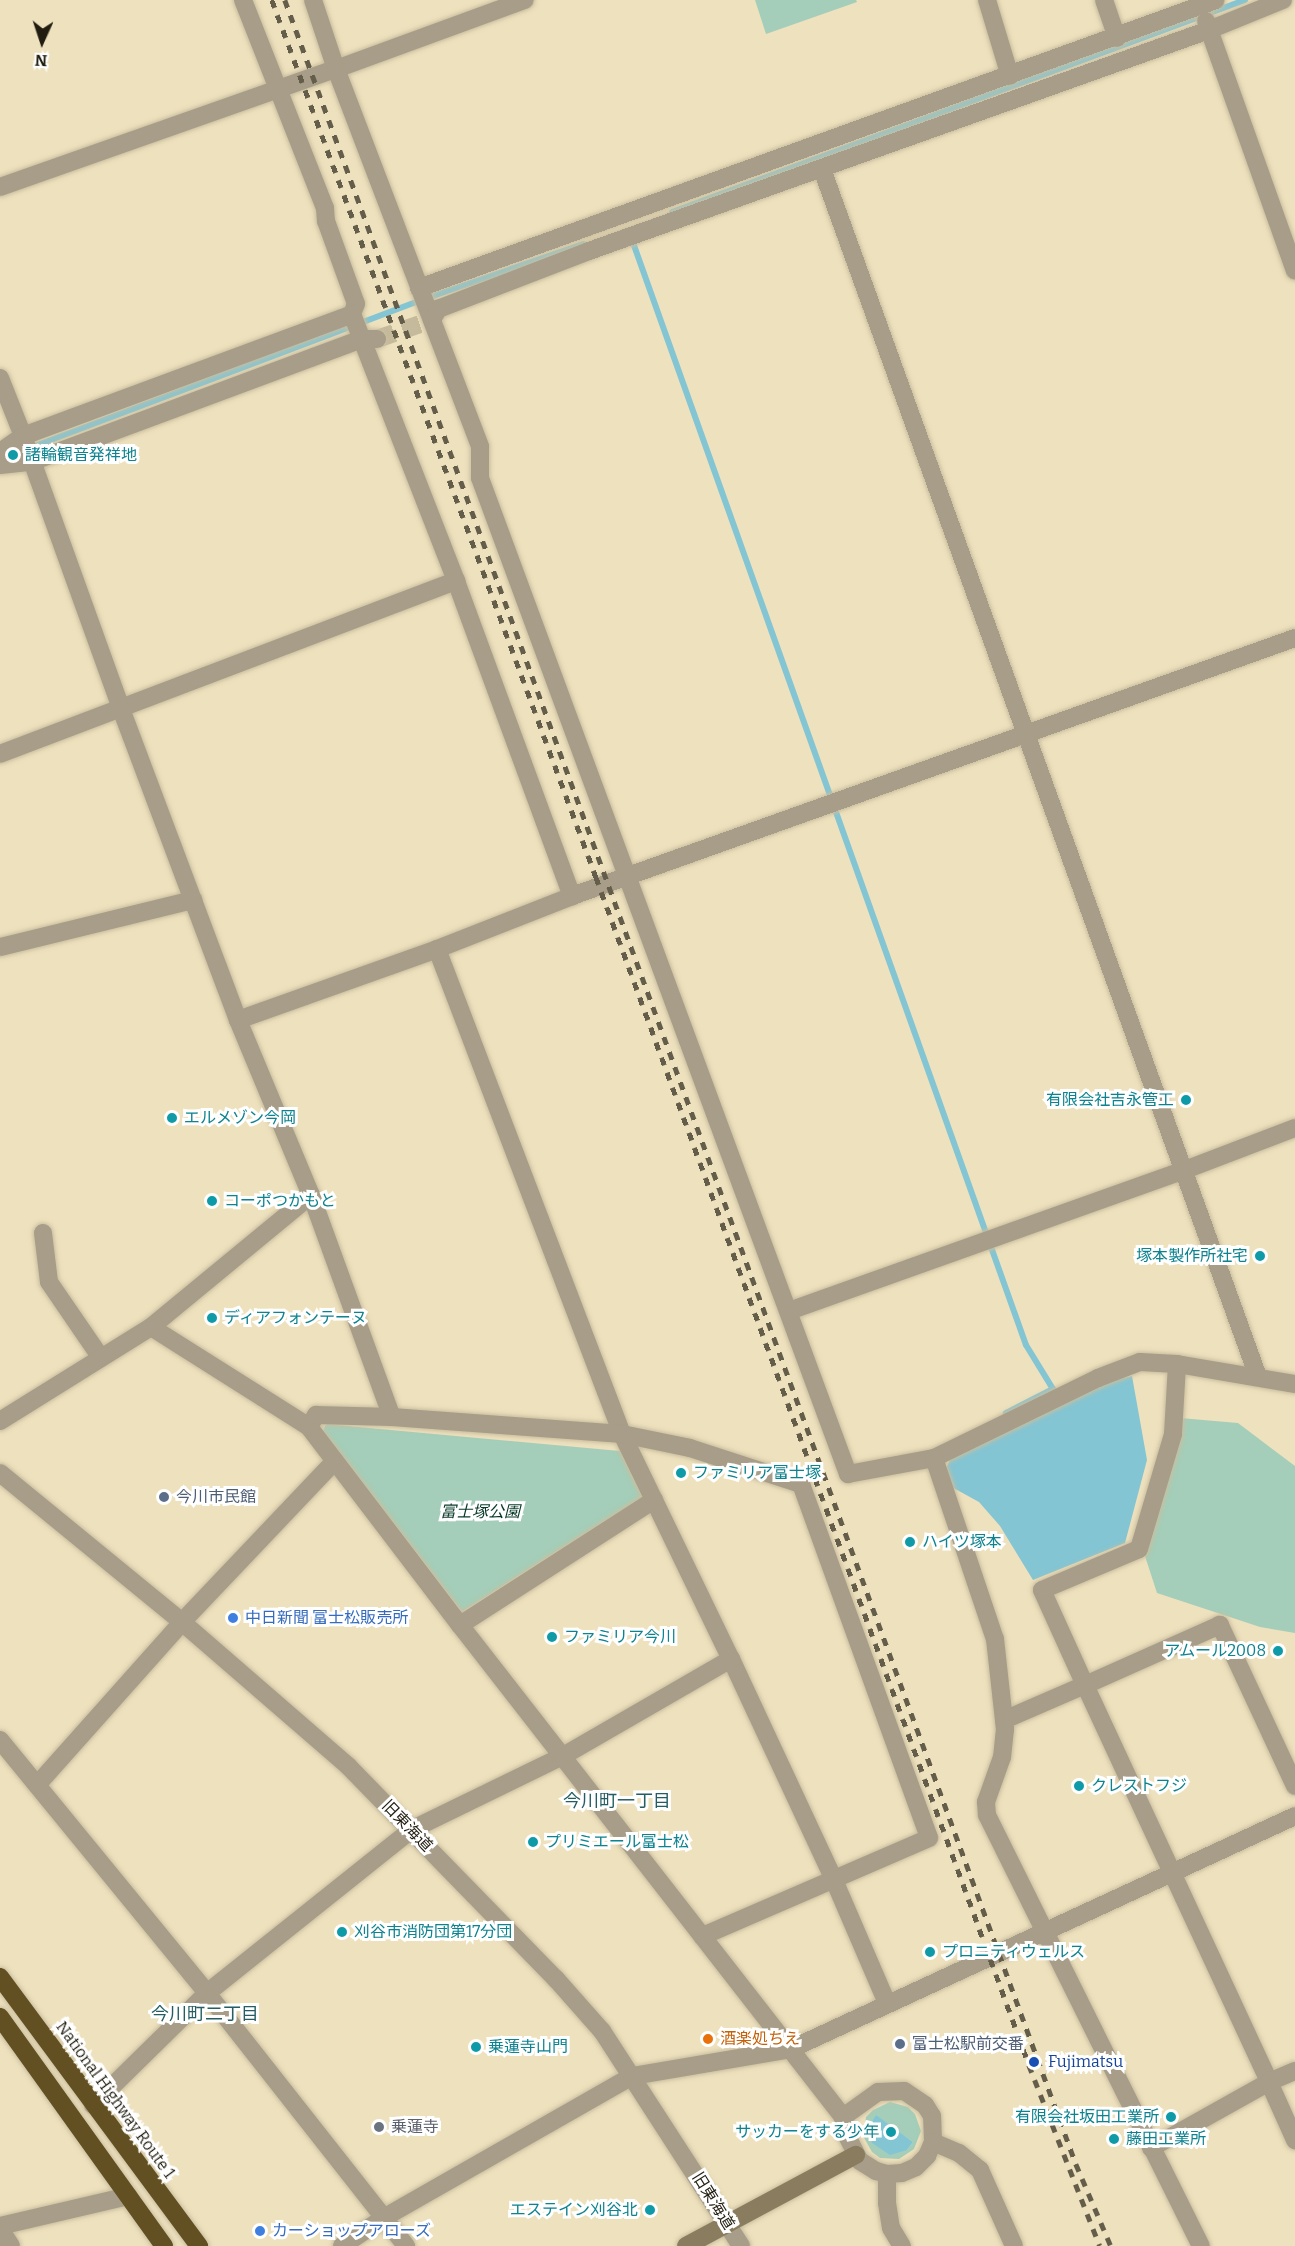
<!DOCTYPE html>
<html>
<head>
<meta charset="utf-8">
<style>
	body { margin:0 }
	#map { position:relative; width:1295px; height:2246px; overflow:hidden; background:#eee1be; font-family:Bitter,"Noto Sans JP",serif }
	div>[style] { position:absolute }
	.green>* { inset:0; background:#a4ceb9 }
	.water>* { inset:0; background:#84c5d3 }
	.stream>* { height:6px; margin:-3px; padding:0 3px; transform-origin:3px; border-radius:3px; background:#84c5d3 }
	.street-tunnel>* { height:18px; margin-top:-9px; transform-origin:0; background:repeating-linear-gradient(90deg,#c5ba9b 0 18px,transparent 0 27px) }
	.roads { filter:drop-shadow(0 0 2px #c9be9e) drop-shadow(0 0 2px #c9be9e) }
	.street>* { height:18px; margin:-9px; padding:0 9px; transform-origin:9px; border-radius:9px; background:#a79d89 }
	.secondary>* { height:18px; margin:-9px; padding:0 9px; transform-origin:9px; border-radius:9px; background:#8a7c5e }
	.highway>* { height:18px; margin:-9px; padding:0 9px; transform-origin:9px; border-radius:9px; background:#635022 }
	.rail>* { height:4.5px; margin-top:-2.25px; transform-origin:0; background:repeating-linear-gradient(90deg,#645d49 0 8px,transparent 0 16px) }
	.dots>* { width:16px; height:16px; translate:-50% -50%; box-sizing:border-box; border:3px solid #fff; border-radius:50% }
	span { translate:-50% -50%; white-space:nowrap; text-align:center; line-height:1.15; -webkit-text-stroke:6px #fff; paint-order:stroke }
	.culture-label { font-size:16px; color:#0d838f }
	.left { translate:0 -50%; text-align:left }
	.right { translate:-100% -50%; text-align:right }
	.service-label { font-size:16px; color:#4e5e75 }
	.park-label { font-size:16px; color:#063725; font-style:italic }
	.shop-label { font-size:16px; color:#366cbe }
	.street-label { font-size:16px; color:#201c0f }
	.food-label { font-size:16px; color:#c56008 }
	.transit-label { font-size:16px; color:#164399 }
	.worship-label { font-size:16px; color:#5b616d }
	.neighbourhood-label { font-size:18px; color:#245e62 }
	.north { position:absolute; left:12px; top:12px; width:60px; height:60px; -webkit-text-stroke:4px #fff; paint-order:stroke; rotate:183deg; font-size:16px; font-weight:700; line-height:24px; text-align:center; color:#201c0f }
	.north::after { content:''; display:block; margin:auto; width:21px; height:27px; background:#201c0f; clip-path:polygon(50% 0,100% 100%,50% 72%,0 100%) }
</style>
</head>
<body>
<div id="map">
	<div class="green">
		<div style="clip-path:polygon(755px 0,856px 0,857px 2px,766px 34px)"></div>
		<div style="clip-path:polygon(1180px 1418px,1238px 1423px,1295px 1466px,1295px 1633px,1260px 1627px,1157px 1593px,1144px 1553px)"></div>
		<div style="clip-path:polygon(326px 1424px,620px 1451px,642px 1497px,462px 1612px,323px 1431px)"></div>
		<div style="clip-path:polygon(evenodd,890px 2102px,908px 2107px,915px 2114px,921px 2131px,914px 2149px,899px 2159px,880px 2158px,872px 2152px,863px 2136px,866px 2117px,873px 2110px,890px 2102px,875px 2115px,913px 2142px,907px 2150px,875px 2115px)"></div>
	</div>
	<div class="water">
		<div style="clip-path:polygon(1132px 1376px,1147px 1460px,1125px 1543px,1033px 1580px,1000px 1526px,979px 1502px,948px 1485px,946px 1468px,951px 1458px,1100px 1383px)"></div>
		<div style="clip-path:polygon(876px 2115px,913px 2142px,907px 2150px,890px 2155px,872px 2143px,870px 2125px)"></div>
	</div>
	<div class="stream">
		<div style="left:672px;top:212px;width:611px;rotate:-20.3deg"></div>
		<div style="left:631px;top:237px;width:1176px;rotate:70.38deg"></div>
		<div style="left:1026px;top:1345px;width:52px;rotate:58.5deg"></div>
		<div style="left:1053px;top:1389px;width:53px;rotate:152.9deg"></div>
		<div style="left:35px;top:446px;width:425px;rotate:-20.7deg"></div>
		<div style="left:433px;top:296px;width:159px;rotate:-19.1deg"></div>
	</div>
	<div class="street-tunnel">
		<div style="left:377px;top:339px;width:58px;rotate:-19.1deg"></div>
	</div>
	<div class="roads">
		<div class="street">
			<div style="left:243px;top:0;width:224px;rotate:68.5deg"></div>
			<div style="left:325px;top:208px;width:13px;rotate:86deg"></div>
			<div style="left:326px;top:221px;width:88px;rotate:70.1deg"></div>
			<div style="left:356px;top:304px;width:11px;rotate:112deg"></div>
			<div style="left:352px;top:314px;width:287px;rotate:68.7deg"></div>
			<div style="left:456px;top:581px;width:336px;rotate:69.8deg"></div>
			<div style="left:313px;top:0;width:73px;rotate:71.6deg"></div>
			<div style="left:336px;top:69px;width:201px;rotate:-20.1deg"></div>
			<div style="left:987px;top:0;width:79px;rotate:73.2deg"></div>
			<div style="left:1104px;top:0;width:40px;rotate:71.1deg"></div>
			<div style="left:1206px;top:21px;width:265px;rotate:70.4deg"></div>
			<div style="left:822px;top:169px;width:1284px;rotate:70.15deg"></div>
			<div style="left:0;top:187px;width:356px;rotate:-19.4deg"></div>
			<div style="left:336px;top:69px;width:404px;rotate:69.1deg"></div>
			<div style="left:480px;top:447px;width:31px;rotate:90deg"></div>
			<div style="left:480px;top:478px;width:1062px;rotate:69.72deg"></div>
			<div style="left:848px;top:1474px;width:87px;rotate:-10.5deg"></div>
			<div style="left:934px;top:1458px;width:182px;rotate:-26deg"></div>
			<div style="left:1098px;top:1378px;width:45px;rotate:-20.9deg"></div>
			<div style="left:1140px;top:1362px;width:37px;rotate:3deg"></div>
			<div style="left:1177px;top:1364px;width:120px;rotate:9.6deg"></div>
			<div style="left:419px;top:288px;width:847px;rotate:-19.87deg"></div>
			<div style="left:432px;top:320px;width:13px;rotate:-61deg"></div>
			<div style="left:438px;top:309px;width:162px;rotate:-21deg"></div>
			<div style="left:589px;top:251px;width:658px;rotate:-19.62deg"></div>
			<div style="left:1209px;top:30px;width:80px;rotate:-22.1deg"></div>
			<div style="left:0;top:378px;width:62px;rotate:68.4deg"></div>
			<div style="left:23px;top:436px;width:351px;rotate:-20.3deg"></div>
			<div style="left:0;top:452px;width:28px;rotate:-35deg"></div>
			<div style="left:23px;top:436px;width:287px;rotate:70.2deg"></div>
			<div style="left:120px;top:706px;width:335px;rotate:69.4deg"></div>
			<div style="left:238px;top:1020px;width:190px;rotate:67.4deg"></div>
			<div style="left:311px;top:1195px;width:236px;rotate:70deg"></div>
			<div style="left:0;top:465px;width:31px;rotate:-6deg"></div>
			<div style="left:31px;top:462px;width:353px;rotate:-20.4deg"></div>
			<div style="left:362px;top:339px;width:15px"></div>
			<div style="left:0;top:754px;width:488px;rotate:-20.8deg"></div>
			<div style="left:0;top:947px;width:199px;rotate:-13.7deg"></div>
			<div style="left:437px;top:949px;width:519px;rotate:69.12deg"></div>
			<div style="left:622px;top:1434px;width:250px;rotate:64.2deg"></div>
			<div style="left:731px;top:1659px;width:244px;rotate:65deg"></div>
			<div style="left:834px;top:1880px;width:134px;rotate:66.7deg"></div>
			<div style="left:238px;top:1020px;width:211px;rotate:-19.6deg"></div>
			<div style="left:437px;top:949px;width:145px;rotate:-21.4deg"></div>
			<div style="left:572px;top:896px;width:768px;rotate:-19.64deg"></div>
			<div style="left:43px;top:1233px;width:49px;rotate:83deg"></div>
			<div style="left:49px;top:1282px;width:92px;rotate:55.6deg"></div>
			<div style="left:789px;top:1311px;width:420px;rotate:-19.6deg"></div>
			<div style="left:1185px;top:1170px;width:118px;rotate:-20.9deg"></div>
			<div style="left:151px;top:1327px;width:187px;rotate:32.3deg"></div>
			<div style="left:309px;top:1427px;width:249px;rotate:52.7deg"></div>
			<div style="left:460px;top:1625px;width:624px;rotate:52.1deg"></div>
			<div style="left:843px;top:2117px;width:17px;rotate:80deg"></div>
			<div style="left:846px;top:2134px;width:30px;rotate:63deg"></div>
			<div style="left:860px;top:2161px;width:19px;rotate:32deg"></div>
			<div style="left:876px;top:2171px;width:11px;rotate:15deg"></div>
			<div style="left:887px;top:2174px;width:15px;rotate:-4deg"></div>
			<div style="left:902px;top:2173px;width:15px;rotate:-23deg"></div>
			<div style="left:916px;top:2167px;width:16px;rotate:-45deg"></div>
			<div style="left:927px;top:2156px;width:15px;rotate:-67deg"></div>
			<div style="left:933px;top:2142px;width:26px;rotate:-92deg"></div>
			<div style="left:932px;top:2116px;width:13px;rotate:-122deg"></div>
			<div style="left:925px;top:2105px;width:25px;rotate:-146deg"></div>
			<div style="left:904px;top:2091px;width:26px;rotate:178deg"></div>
			<div style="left:878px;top:2092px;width:43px;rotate:144.5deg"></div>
			<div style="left:0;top:1421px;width:178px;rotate:-31.9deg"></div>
			<div style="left:151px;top:1327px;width:207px;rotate:-39.5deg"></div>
			<div style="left:309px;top:1427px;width:14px;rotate:-60deg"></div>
			<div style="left:316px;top:1415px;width:76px;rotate:1.5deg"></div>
			<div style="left:392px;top:1417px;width:231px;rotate:4.2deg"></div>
			<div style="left:622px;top:1434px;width:69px;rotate:11.6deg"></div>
			<div style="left:690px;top:1448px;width:117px;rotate:18deg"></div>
			<div style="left:801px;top:1484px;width:376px;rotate:70.1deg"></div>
			<div style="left:929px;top:1838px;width:247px;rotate:156.6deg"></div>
			<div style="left:934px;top:1458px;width:191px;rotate:71.4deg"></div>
			<div style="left:995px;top:1639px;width:91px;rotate:83.7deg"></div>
			<div style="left:1005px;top:1729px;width:28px;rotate:96deg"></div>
			<div style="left:1002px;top:1757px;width:48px;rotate:109.6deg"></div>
			<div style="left:986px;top:1802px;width:13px;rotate:86deg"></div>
			<div style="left:987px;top:1815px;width:481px;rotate:63.6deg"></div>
			<div style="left:0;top:1473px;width:235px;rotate:39.3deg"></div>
			<div style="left:182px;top:1622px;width:220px;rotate:40.9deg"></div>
			<div style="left:348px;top:1766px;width:298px;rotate:45.7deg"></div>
			<div style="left:556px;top:1979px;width:69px;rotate:48.5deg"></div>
			<div style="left:602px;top:2031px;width:256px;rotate:57.1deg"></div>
			<div style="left:460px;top:1625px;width:231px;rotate:-32.8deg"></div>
			<div style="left:1004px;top:1720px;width:88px;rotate:-23.4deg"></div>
			<div style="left:1085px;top:1685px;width:104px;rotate:-114.4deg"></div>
			<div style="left:1042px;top:1590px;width:105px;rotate:-22.9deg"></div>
			<div style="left:1139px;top:1549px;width:120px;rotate:-73.5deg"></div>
			<div style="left:1173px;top:1434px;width:70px;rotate:-86.7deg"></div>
			<div style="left:0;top:1740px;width:327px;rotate:50.7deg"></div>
			<div style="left:207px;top:1993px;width:322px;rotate:51.8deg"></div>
			<div style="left:37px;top:1785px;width:218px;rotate:-48.3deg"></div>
			<div style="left:182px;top:1622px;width:222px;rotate:-46.5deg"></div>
			<div style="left:1295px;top:1786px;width:178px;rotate:-115deg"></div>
			<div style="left:1220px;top:1625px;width:148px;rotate:156deg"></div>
			<div style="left:1085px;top:1685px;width:438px;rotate:65.1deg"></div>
			<div style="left:1269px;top:2082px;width:28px;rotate:-23deg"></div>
			<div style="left:93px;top:2105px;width:160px;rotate:-44.5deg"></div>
			<div style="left:207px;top:1993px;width:261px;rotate:-38.6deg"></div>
			<div style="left:411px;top:1830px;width:169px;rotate:-26deg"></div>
			<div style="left:563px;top:1756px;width:194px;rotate:-30deg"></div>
			<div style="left:933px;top:2142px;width:28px;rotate:23deg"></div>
			<div style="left:959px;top:2153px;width:27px;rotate:39deg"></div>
			<div style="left:980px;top:2170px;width:83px;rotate:65.9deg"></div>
			<div style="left:1151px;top:2148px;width:135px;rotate:-29.2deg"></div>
			<div style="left:1269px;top:2082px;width:64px;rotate:65.9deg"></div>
			<div style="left:887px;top:2174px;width:29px;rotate:90deg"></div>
			<div style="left:887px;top:2203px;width:25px;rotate:81deg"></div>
			<div style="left:891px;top:2228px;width:21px;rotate:59deg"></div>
			<div style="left:0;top:2226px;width:132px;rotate:-13.1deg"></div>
			<div style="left:0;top:2229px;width:20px;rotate:57deg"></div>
			<div style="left:342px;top:2246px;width:52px;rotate:-34deg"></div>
			<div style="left:385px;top:2217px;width:284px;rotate:-29.7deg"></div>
			<div style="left:632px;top:2076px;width:161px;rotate:-9.6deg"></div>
			<div style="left:791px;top:2049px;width:555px;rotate:-24.81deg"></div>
		</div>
		<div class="secondary">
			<div style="left:686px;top:2246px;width:193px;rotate:-28.2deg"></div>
		</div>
		<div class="highway">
			<div style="left:0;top:1977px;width:335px;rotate:53.5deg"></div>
			<div style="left:0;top:2017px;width:282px;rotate:54.4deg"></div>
		</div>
	</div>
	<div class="rail">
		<div style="left:272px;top:0;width:935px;rotate:69.72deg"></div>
		<div style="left:596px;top:877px;width:1264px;rotate:69.97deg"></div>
		<div style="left:1029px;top:2065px;width:194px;rotate:68.6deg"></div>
		<div style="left:285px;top:0;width:2304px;rotate:69.92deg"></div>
		<div style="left:1076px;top:2164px;width:89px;rotate:66.9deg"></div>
	</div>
	<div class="dots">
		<div style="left:13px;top:455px;background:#0f9aa8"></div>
		<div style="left:1186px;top:1100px;background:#0f9aa8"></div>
		<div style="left:172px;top:1118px;background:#0f9aa8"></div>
		<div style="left:212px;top:1201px;background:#0f9aa8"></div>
		<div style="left:1260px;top:1256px;background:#0f9aa8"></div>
		<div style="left:212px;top:1318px;background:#0f9aa8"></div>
		<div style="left:681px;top:1473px;background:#0f9aa8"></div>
		<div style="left:164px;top:1497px;background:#5c6f8a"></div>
		<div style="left:910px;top:1542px;background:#0f9aa8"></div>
		<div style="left:233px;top:1618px;background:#3f7fe0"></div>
		<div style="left:552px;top:1637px;background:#0f9aa8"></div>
		<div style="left:1278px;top:1651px;background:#0f9aa8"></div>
		<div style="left:1079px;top:1786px;background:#0f9aa8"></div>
		<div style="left:533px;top:1842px;background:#0f9aa8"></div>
		<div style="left:342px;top:1932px;background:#0f9aa8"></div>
		<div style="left:930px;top:1952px;background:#0f9aa8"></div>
		<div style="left:708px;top:2039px;background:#e8710a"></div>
		<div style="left:900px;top:2044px;background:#5c6f8a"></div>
		<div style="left:476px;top:2047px;background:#0f9aa8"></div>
		<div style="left:1034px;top:2062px;background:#1a4fb4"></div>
		<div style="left:1171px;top:2117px;background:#0f9aa8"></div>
		<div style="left:379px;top:2127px;background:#6b7280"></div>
		<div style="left:891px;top:2132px;background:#0f9aa8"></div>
		<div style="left:1114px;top:2139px;background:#0f9aa8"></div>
		<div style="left:650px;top:2210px;background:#0f9aa8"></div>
		<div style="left:260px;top:2231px;background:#3f7fe0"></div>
	</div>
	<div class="culture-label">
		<span class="left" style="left:25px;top:455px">諸輪観音発祥地</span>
		<span class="right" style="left:1174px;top:1100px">有限会社吉永管工</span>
		<span class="left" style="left:184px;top:1118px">エルメゾン今岡</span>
		<span class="left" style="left:224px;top:1201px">コーポつかもと</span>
		<span class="right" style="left:1248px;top:1256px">塚本製作所社宅</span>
		<span class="left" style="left:224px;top:1318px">ディアフォンテーヌ</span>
		<span class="left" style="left:693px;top:1473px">ファミリア富士塚</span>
		<span class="left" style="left:922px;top:1542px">ハイツ塚本</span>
		<span class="left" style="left:564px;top:1637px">ファミリア今川</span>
		<span class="right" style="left:1266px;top:1651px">アムール2008</span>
		<span class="left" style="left:1091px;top:1786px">クレストフジ</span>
		<span class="left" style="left:545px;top:1842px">プリミエール富士松</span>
		<span class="left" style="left:354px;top:1932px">刈谷市消防団第17分団</span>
		<span class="left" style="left:942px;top:1952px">プロニティウェルス</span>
		<span class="left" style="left:488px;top:2047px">乗蓮寺山門</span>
		<span class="right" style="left:1159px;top:2117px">有限会社坂田工業所</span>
		<span class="right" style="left:879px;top:2132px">サッカーをする少年</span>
		<span class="left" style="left:1126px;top:2139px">藤田工業所</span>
		<span class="right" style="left:638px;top:2210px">エステイン刈谷北</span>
	</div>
	<div class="service-label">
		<span class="left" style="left:176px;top:1497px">今川市民館</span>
		<span class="left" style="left:912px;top:2044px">富士松駅前交番</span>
	</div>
	<div class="park-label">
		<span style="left:480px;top:1512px">富士塚公園</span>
	</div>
	<div class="shop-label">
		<span class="left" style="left:245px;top:1618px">中日新聞 富士松販売所</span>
		<span class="left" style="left:272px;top:2231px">カーショップアローズ</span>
	</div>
	<div class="street-label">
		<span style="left:407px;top:1826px;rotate:46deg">旧東海道</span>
		<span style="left:115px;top:2100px;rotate:54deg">National Highway Route 1</span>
		<span style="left:713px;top:2201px;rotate:58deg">旧東海道</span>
	</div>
	<div class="food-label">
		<span class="left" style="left:720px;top:2039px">酒楽処ちえ</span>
	</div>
	<div class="transit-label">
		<span class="left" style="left:1048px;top:2062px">Fujimatsu</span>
	</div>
	<div class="worship-label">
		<span class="left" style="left:391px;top:2127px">乗蓮寺</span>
	</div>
	<div class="neighbourhood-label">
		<span style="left:617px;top:1801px">今川町一丁目</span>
		<span style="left:205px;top:2014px">今川町二丁目</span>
	</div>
	<div class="north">N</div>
</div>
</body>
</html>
